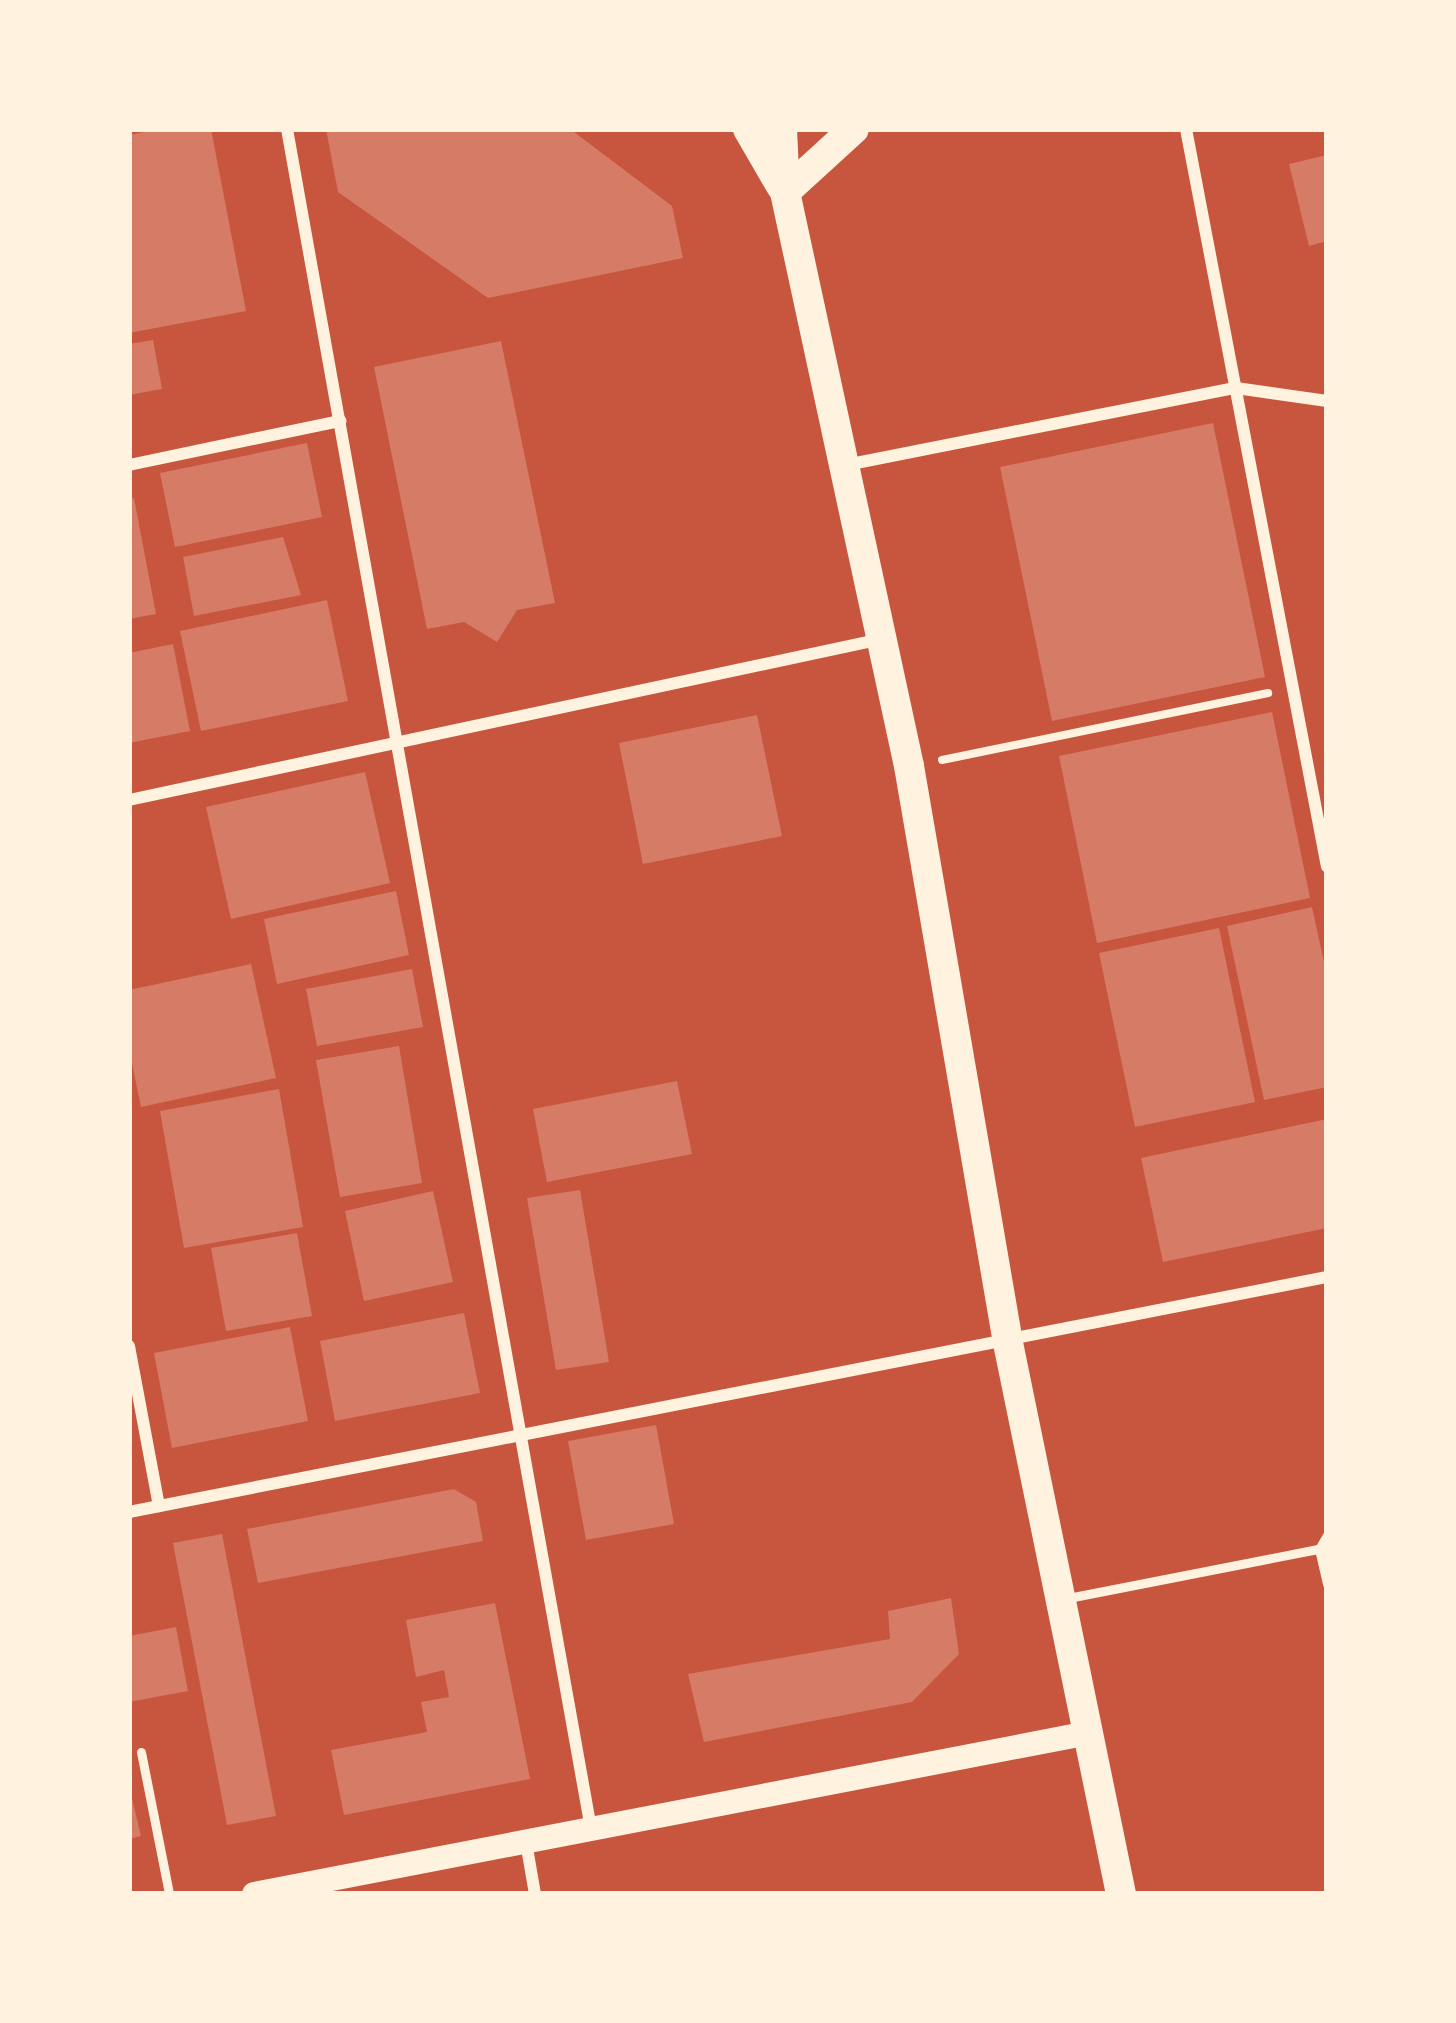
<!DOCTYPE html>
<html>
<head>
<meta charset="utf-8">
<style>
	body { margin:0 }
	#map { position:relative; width:1456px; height:2023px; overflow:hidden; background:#c8553d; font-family:Commissioner,sans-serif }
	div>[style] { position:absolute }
	.building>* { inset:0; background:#d67c66 }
	.path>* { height:8px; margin:-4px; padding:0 4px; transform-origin:4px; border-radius:4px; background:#fff3e0 }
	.service>* { height:9px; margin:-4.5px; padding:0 4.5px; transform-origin:4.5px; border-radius:4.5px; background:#fff3e0 }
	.minor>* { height:12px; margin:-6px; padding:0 6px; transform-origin:6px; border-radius:6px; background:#fff3e0 }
	.secondary>* { height:24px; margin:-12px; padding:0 12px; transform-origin:12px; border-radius:12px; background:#fff3e0 }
	.primary>* { height:30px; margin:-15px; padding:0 15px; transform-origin:15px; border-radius:15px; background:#fff3e0 }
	span { translate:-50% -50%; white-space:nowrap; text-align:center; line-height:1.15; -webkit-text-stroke:9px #fff3e0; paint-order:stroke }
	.frame { position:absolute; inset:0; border:132px solid #fff3e0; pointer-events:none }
</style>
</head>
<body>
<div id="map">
	<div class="building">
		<div style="clip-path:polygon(160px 129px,211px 129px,246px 311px,129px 333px,129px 135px)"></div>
		<div style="clip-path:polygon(326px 129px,570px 129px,672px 206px,683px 258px,488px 298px,338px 192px)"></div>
		<div style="clip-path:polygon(1327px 155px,1327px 241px,1309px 246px,1289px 164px)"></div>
		<div style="clip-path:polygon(153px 340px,162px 389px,129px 395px,129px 344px)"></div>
		<div style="clip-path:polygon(501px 341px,555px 603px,517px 610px,497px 642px,464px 622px,427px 629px,374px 367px)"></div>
		<div style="clip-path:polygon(1213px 423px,1265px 677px,1052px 721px,1000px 467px)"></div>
		<div style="clip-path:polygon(307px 443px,322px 517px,175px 547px,160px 473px)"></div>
		<div style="clip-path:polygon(134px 498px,156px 614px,129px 619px,129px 499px)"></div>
		<div style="clip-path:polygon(283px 537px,301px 595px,194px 616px,183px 557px)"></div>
		<div style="clip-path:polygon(327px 600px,348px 701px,201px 731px,180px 631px)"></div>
		<div style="clip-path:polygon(173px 644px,190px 731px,129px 743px,129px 653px)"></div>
		<div style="clip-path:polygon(1272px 712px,1310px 898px,1097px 943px,1059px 756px)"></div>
		<div style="clip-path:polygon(757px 715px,782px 836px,643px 864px,619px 743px)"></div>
		<div style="clip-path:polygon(365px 772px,390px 883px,231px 919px,206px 807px)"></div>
		<div style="clip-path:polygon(396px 891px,409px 955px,277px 984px,264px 919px)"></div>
		<div style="clip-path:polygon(1312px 907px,1327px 976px,1327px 1087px,1264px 1100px,1227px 926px)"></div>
		<div style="clip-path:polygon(1219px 928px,1255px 1102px,1135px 1127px,1099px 953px)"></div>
		<div style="clip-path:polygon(251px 964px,276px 1078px,141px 1107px,129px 1049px,129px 990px)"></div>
		<div style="clip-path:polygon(412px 969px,423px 1027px,317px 1046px,306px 989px)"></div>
		<div style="clip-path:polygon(399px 1046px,422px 1183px,340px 1197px,316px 1060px)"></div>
		<div style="clip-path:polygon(677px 1081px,692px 1154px,547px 1182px,533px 1109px)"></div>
		<div style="clip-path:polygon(279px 1089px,303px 1227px,184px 1248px,160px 1111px)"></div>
		<div style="clip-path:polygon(1327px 1119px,1327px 1228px,1163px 1262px,1141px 1158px)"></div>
		<div style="clip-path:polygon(580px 1190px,609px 1362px,556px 1370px,527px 1198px)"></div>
		<div style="clip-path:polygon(433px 1191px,453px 1282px,364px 1301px,345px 1211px)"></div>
		<div style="clip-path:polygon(297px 1233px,312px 1316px,226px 1331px,211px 1248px)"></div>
		<div style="clip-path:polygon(464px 1313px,480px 1393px,335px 1421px,320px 1341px)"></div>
		<div style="clip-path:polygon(290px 1327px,308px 1421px,172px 1448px,154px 1353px)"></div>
		<div style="clip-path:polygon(656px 1425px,674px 1524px,586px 1540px,568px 1441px)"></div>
		<div style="clip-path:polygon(454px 1489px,476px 1502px,483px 1541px,258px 1583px,247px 1529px)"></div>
		<div style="clip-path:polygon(222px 1534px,276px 1816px,227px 1825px,173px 1543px)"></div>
		<div style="clip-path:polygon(951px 1598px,959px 1654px,912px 1702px,704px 1742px,688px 1674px,890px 1639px,888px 1611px)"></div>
		<div style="clip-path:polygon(495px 1603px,530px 1779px,344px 1815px,331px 1750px,427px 1732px,421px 1702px,449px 1697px,444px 1670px,416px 1677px,406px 1620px)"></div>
		<div style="clip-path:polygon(176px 1627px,188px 1691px,129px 1702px,129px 1636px)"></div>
		<div style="clip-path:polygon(129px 1786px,141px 1836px,129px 1839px)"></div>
	</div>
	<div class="path">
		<div style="left:942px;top:760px;width:333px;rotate:-11.6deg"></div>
	</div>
	<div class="service">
		<div style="left:1319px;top:1549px;width:36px;rotate:77deg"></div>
		<div style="left:1063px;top:1599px;width:261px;rotate:-11.1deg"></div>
		<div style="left:1319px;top:1549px;width:16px;rotate:-60deg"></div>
		<div style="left:141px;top:1752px;width:145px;rotate:78.8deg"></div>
	</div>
	<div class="minor">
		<div style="left:287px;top:129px;width:1726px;rotate:79.86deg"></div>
		<div style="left:1186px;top:129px;width:751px;rotate:79.18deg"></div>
		<div style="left:129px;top:465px;width:216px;rotate:-11.8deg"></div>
		<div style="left:846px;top:465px;width:398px;rotate:-11.2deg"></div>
		<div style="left:1236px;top:388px;width:92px;rotate:8.1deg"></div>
		<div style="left:129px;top:800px;width:769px;rotate:-12.08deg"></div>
		<div style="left:129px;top:1346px;width:163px;rotate:79.4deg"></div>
		<div style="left:129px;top:1512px;width:1221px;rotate:-11.1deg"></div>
		<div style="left:526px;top:1842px;width:53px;rotate:80.2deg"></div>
	</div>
	<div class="secondary">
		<div style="left:254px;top:1894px;width:844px;rotate:-10.92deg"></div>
	</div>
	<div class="primary">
		<div style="left:748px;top:129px;width:66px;rotate:59.9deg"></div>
		<div style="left:782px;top:129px;width:63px;rotate:87.3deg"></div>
		<div style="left:785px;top:192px;width:587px;rotate:77.81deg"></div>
		<div style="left:909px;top:766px;width:585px;rotate:80.26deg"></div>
		<div style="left:1008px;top:1343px;width:562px;rotate:78.41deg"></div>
		<div style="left:785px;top:192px;width:93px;rotate:-42.4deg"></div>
	</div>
	<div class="frame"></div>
</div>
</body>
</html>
